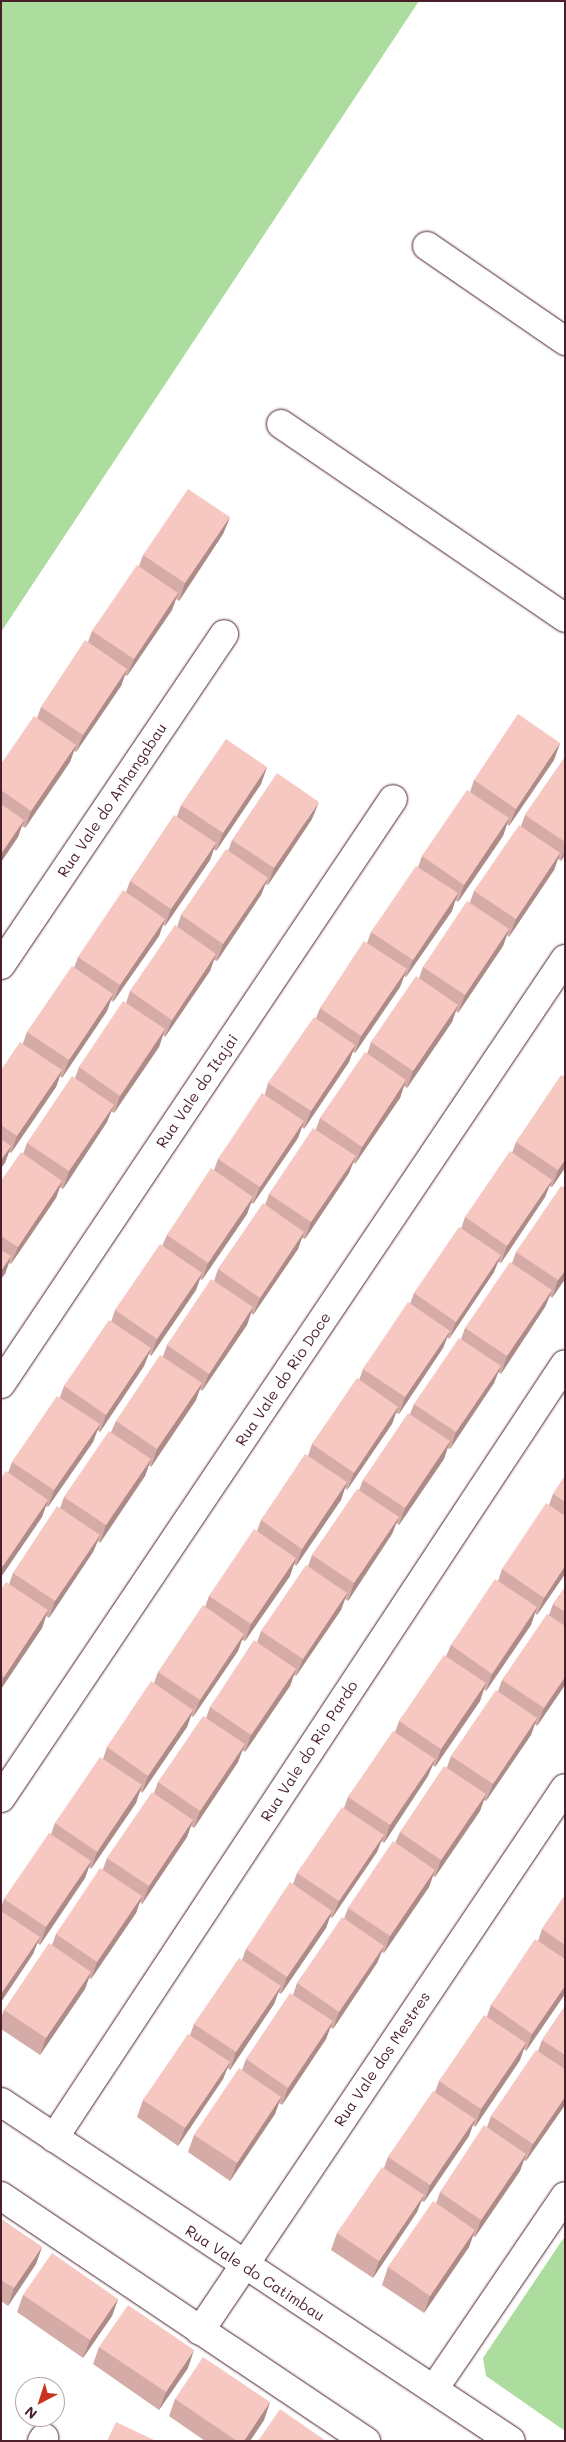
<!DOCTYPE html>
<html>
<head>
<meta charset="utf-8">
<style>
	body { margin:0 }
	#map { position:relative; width:566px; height:2442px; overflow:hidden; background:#fff; font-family:Mali,sans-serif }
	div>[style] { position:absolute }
	.green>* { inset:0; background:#acdd9e }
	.roads { filter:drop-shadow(0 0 1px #4a1f2b) drop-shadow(0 0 1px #4a1f2b) }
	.minor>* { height:28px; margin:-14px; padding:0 14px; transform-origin:14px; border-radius:14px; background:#fff }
	.wall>* { inset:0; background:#d4aba6 }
	.shaded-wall>* { inset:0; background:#ad8b87 }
	.building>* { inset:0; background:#f7c7c1 }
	span { translate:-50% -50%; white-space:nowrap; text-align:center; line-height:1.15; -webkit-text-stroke:4.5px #fff; paint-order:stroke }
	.street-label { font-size:15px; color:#4a1f2b }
	.frame { position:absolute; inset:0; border:2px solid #4a1f2b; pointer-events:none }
	.north { position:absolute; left:15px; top:2377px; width:50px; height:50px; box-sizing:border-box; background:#fff; border:1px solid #b7a5aa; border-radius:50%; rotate:220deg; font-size:14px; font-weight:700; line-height:20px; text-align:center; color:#4a1f2b }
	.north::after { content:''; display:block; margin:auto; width:18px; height:22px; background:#c8321e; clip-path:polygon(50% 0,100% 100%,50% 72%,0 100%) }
</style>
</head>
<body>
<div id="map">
	<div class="green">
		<div style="clip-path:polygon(1px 1px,419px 1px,1px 632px)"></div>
		<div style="clip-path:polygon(565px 2236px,565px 2431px,486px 2376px,483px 2358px)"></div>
	</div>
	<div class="roads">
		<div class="minor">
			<div style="left:427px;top:246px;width:168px;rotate:34.5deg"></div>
			<div style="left:281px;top:424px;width:344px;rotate:34.3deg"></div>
			<div style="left:1px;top:965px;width:399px;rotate:-56deg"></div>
			<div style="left:1px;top:1384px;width:704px;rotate:-56.17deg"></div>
			<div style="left:1px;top:1798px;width:1011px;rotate:-56.09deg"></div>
			<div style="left:1px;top:2102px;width:612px;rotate:33.61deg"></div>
			<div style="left:54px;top:2138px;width:927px;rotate:-56.57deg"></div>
			<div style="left:1px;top:2196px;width:440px;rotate:33.9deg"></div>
			<div style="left:200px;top:2331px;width:654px;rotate:-56.09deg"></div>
			<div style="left:434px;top:2389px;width:233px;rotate:-55.8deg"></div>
			<div style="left:42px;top:2441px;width:4px;rotate:-56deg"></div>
		</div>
	</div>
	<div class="wall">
		<div style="clip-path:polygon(230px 517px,223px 534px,179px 601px,176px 599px,172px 610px,127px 676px,125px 675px,121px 686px,76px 752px,74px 751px,70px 762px,25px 828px,22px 826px,18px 837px,1px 862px,1px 764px,37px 718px,41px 707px,88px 642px,92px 631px,139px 566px,143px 555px)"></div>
		<div style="clip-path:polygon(560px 743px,554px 760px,509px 826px,507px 824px,503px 836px,458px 902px,455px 900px,452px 911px,406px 977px,404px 976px,400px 987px,355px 1053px,353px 1052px,349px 1062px,304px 1129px,302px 1127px,298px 1138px,253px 1204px,251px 1203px,247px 1214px,202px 1280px,200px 1279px,196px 1290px,151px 1356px,149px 1354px,144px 1366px,100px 1432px,97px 1430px,93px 1442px,48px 1507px,46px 1506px,42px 1517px,1px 1577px,1px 1478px,8px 1473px,12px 1462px,60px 1397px,64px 1386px,111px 1322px,115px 1310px,162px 1246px,167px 1235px,214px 1170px,218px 1159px,265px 1094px,268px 1083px,316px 1018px,320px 1008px,367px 943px,371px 932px,418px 867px,422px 856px,470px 792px,474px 780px)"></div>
		<div style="clip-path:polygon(565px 757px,565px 855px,561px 861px,558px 859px,554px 870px,509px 937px,507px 935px,503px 946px,458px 1013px,456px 1011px,452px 1022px,407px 1088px,404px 1086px,400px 1098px,355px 1164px,353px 1162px,349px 1173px,305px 1239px,302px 1238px,298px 1249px,253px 1315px,251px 1313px,247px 1325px,202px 1391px,200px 1389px,196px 1400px,151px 1467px,149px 1465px,145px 1476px,100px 1543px,98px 1541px,93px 1552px,49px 1618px,46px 1616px,42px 1628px,1px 1689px,1px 1589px,9px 1584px,13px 1573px,60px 1508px,64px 1497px,111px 1432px,116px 1421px,163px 1356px,167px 1345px,214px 1281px,218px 1269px,265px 1205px,269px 1194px,316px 1129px,320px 1118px,367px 1054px,371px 1042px,419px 978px,423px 967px,470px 902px,474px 891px,521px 826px,525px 815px)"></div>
		<div style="clip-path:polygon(267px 767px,261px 784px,216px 851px,214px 849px,210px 860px,165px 926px,163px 925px,159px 936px,113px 1002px,111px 1000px,107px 1011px,62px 1078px,60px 1076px,56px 1087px,11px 1153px,9px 1152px,5px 1163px,1px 1168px,1px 1070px,23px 1043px,27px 1032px,74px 968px,78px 957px,126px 892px,130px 881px,177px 816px,181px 805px)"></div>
		<div style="clip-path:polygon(312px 819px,268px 885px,265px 884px,261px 895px,217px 961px,214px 960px,210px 971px,165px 1037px,163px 1035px,159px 1047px,114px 1113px,111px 1111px,107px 1122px,63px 1189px,60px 1187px,56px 1198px,11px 1264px,9px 1263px,5px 1274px,1px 1271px,1px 1181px,23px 1154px,27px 1143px,75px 1078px,79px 1067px,126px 1003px,130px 991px,177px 927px,181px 915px,228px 851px,232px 840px)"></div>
		<div style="clip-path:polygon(565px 1073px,565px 1168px,552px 1187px,549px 1186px,545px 1197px,501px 1263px,498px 1262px,494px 1272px,449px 1339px,447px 1337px,443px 1348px,399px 1414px,396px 1413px,392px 1424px,347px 1490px,345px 1488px,341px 1500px,296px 1566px,294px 1564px,290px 1576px,245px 1641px,242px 1640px,238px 1651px,193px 1717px,191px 1716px,187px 1727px,142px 1793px,140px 1791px,136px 1803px,91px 1869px,89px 1867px,85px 1878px,40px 1945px,37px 1943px,33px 1954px,1px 2002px,1px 1907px,4px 1899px,51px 1834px,55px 1823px,103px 1759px,107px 1747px,154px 1683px,158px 1672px,205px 1607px,209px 1596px,257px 1531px,261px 1520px,308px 1456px,312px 1444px,359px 1380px,363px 1369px,410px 1304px,414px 1293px,461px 1229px,465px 1217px,512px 1153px,516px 1142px,563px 1077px)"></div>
		<div style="clip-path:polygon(565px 1184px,565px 1279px,552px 1298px,550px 1296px,545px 1307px,501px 1374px,498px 1372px,494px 1383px,450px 1449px,447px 1448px,444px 1459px,399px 1525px,396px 1523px,392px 1534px,348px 1601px,345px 1599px,341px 1610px,296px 1676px,294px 1675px,290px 1686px,245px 1752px,242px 1750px,238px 1762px,194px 1828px,191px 1826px,187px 1837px,142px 1904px,140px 1902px,136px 1913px,91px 1979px,89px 1978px,85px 1989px,40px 2055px,1px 2029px,1px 2018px,4px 2010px,52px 1945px,56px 1934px,103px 1869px,107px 1858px,154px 1793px,158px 1782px,206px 1718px,210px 1707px,257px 1642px,261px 1631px,308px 1566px,312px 1555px,359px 1490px,363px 1480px,410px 1414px,414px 1404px,461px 1339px,465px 1328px,512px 1263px,516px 1252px,563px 1188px)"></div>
		<div style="clip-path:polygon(565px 1476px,565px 1574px,537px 1615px,535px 1613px,531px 1625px,486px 1691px,484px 1689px,480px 1701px,435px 1767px,433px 1765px,428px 1776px,384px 1843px,381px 1841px,377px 1852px,332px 1918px,330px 1917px,326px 1928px,281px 1994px,278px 1992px,274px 2004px,230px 2070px,227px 2068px,223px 2079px,178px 2146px,137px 2117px,143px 2100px,190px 2035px,194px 2024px,242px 1960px,246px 1949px,293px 1884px,297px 1873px,344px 1808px,348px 1797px,395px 1732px,399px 1721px,446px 1656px,451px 1645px,498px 1581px,502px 1569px,549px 1505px,553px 1494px)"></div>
		<div style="clip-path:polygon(565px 1587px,565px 1685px,537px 1726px,535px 1724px,531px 1735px,486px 1801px,484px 1800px,480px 1811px,435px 1877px,433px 1876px,429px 1887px,384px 1953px,382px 1952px,377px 1963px,333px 2029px,330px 2027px,326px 2039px,282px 2105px,279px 2103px,275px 2114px,230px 2181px,188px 2152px,194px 2135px,242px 2070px,246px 2059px,293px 1995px,297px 1983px,344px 1919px,348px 1908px,395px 1843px,400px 1832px,447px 1767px,451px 1756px,498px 1691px,502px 1680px,549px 1615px,553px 1604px)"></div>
		<div style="clip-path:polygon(565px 1895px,565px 1994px,526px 2051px,524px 2049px,520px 2060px,475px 2127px,473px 2125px,469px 2136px,424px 2202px,421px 2201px,417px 2212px,373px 2278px,331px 2250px,337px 2233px,384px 2168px,388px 2157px,435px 2092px,439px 2081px,487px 2016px,491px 2005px,538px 1941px,542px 1929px)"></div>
		<div style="clip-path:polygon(565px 2006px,565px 2105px,526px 2161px,524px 2160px,520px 2171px,475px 2237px,473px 2236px,469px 2247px,424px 2313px,382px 2285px,388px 2267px,436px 2203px,440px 2192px,487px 2127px,491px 2116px,538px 2051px,542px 2040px)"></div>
		<div style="clip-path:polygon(1px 2219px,42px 2247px,36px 2264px,8px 2306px,1px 2301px)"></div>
		<div style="clip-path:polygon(23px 2295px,118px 2299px,112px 2316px,83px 2358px,17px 2312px)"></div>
		<div style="clip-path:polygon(99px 2347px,188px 2368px,159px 2410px,93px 2364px)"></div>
		<div style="clip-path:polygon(175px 2399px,270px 2402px,264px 2420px,250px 2441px,205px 2441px,169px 2416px)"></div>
	</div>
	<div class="shaded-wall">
		<div style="clip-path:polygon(230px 517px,223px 534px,179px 601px,185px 583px)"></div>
		<div style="clip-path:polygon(178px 593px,172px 610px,127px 676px,134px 659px)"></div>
		<div style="clip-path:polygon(127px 669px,121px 686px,76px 752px,83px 735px)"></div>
		<div style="clip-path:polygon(560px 743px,554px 760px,509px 826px,516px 809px)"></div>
		<div style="clip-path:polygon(76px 745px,70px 762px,25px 828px,31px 811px)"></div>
		<div style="clip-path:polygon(267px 767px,261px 784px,216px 851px,223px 833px)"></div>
		<div style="clip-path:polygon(319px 802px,312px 819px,268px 885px,274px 868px)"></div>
		<div style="clip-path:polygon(509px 818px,503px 836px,458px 902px,464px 885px)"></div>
		<div style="clip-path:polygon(24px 820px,18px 837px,1px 862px,1px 854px)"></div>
		<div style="clip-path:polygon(216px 843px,210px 860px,165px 926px,171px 909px)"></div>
		<div style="clip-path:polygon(565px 849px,565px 855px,561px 861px)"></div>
		<div style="clip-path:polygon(560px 853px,554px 870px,509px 937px,516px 919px)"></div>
		<div style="clip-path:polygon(268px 878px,261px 895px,217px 961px,223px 944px)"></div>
		<div style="clip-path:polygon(458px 893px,452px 911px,406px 977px,413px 960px)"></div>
		<div style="clip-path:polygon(165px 919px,159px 936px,113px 1002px,120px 985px)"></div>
		<div style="clip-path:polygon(509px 929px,503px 946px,458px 1013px,465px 995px)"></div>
		<div style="clip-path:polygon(216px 954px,210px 971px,165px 1037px,172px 1020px)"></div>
		<div style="clip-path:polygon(407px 969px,400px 987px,355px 1053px,361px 1036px)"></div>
		<div style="clip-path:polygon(113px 994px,107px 1011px,62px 1078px,69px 1060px)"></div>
		<div style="clip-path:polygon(458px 1005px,452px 1022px,407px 1088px,413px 1071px)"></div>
		<div style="clip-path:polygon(165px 1029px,159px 1047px,114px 1113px,120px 1096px)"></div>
		<div style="clip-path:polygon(355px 1045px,349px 1062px,304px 1129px,311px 1111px)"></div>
		<div style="clip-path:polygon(62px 1070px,56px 1087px,11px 1153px,17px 1136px)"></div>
		<div style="clip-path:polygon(406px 1080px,400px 1098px,355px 1164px,362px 1147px)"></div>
		<div style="clip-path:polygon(114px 1105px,107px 1122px,63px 1189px,69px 1171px)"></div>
		<div style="clip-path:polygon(304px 1121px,298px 1138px,253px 1204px,260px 1187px)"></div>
		<div style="clip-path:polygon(11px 1146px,5px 1163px,1px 1168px,1px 1160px)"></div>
		<div style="clip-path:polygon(356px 1156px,349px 1173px,305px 1239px,311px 1222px)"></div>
		<div style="clip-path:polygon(565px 1160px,565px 1168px,552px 1187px,558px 1170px)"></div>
		<div style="clip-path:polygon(552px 1180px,545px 1197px,501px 1263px,507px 1246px)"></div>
		<div style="clip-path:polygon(62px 1181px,56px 1198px,11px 1264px,18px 1247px)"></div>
		<div style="clip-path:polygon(253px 1197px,247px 1214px,202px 1280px,208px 1263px)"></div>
		<div style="clip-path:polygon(304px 1232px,298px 1249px,253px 1315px,260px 1298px)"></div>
		<div style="clip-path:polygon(501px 1255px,494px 1272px,449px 1339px,456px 1322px)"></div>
		<div style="clip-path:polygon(11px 1256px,5px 1274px,1px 1279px,1px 1271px)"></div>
		<div style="clip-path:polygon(565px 1271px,565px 1279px,552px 1298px,558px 1280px)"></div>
		<div style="clip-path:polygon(202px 1273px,196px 1290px,151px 1356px,157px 1339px)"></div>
		<div style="clip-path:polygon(552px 1290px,545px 1307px,501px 1374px,507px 1356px)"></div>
		<div style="clip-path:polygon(253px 1307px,247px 1325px,202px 1391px,209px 1374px)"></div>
		<div style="clip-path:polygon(450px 1331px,443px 1348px,399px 1414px,405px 1397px)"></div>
		<div style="clip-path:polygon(151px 1348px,144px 1366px,100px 1432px,106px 1415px)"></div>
		<div style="clip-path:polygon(501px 1366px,494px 1383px,450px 1449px,456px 1432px)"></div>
		<div style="clip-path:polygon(202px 1383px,196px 1400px,151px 1467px,157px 1449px)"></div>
		<div style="clip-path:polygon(398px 1407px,392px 1424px,347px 1490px,354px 1473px)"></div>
		<div style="clip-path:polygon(100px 1424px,93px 1442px,48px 1507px,54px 1490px)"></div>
		<div style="clip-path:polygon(450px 1441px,444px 1459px,399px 1525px,405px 1508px)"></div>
		<div style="clip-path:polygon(151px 1459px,145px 1476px,100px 1543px,106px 1525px)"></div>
		<div style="clip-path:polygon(347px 1482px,341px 1500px,296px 1566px,302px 1549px)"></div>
		<div style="clip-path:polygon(48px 1500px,42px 1517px,1px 1577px,1px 1571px,3px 1566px)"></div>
		<div style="clip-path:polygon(399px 1517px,392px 1534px,348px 1601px,354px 1583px)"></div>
		<div style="clip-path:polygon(100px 1535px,93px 1552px,49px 1618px,55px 1601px)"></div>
		<div style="clip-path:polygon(296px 1558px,290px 1576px,245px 1641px,251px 1624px)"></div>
		<div style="clip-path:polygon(565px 1566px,565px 1574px,537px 1615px,544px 1598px)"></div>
		<div style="clip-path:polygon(347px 1593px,341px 1610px,296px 1676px,303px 1659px)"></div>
		<div style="clip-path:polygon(537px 1607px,531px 1625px,486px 1691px,492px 1674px)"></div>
		<div style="clip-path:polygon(48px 1610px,42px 1628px,1px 1689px,1px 1684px,4px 1677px)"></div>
		<div style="clip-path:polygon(244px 1634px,238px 1651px,193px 1717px,200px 1700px)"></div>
		<div style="clip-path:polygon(296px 1669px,290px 1686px,245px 1752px,251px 1735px)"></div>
		<div style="clip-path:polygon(565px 1677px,565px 1685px,537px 1726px,544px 1708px)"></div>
		<div style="clip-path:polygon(486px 1683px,480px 1701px,435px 1767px,441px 1749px)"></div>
		<div style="clip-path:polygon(193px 1710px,187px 1727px,142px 1793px,148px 1776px)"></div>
		<div style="clip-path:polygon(537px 1718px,531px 1735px,486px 1801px,493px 1784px)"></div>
		<div style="clip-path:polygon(245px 1744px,238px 1762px,194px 1828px,200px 1811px)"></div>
		<div style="clip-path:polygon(435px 1759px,428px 1776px,384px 1843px,390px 1825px)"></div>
		<div style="clip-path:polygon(142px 1785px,136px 1803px,91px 1869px,97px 1852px)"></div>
		<div style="clip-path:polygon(486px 1794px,480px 1811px,435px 1877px,441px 1860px)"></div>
		<div style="clip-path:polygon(193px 1820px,187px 1837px,142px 1904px,149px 1886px)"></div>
		<div style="clip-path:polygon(384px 1835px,377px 1852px,332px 1918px,339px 1901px)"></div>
		<div style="clip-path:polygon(91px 1861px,85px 1878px,40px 1945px,46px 1927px)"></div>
		<div style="clip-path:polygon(435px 1870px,429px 1887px,384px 1953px,390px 1936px)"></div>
		<div style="clip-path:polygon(142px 1896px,136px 1913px,91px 1979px,97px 1962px)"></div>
		<div style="clip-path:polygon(332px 1911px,326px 1928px,281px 1994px,287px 1977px)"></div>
		<div style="clip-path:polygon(40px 1937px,33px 1954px,1px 2002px,1px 1994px)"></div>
		<div style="clip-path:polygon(384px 1946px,377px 1963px,333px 2029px,339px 2012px)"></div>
		<div style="clip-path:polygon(91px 1972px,85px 1989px,40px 2055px,46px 2038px)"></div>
		<div style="clip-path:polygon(281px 1986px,274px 2004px,230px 2070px,236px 2052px)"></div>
		<div style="clip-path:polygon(565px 1986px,565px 1994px,526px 2051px,532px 2034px)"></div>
		<div style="clip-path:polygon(333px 2021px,326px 2039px,282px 2105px,288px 2088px)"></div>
		<div style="clip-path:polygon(526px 2043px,520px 2060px,475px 2127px,481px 2109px)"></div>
		<div style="clip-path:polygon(230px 2062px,223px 2079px,178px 2146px,185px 2128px)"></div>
		<div style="clip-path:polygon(281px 2097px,275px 2114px,230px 2181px,237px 2163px)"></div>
		<div style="clip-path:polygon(565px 2097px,565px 2105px,526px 2161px,533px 2144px)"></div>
		<div style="clip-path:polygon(475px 2119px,469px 2136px,424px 2202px,430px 2185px)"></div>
		<div style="clip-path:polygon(526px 2154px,520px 2171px,475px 2237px,481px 2220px)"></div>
		<div style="clip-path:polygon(424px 2195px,417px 2212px,373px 2278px,379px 2261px)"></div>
		<div style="clip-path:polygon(475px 2230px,469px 2247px,424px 2313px,430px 2296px)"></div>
		<div style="clip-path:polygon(42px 2247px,36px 2264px,8px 2306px,14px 2288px)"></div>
		<div style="clip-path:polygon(118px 2299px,112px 2316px,83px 2358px,90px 2340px)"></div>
		<div style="clip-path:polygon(194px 2350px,188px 2368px,159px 2410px,166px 2392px)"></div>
		<div style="clip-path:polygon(270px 2402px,264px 2420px,250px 2441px,244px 2441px)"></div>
	</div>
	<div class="building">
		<div style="clip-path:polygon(188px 489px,230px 517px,185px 583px,143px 555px)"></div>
		<div style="clip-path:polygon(137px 565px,178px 593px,134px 659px,92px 631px)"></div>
		<div style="clip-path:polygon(85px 640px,127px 669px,83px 735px,41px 707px)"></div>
		<div style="clip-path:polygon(518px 714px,560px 743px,516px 809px,474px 780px)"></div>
		<div style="clip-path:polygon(34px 716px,76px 745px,31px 811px,1px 790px,1px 764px)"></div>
		<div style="clip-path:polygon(226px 739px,267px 767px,223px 833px,181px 805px)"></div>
		<div style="clip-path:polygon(565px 757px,565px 842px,525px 815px)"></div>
		<div style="clip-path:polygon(277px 773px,319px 802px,274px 868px,232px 840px)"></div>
		<div style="clip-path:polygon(467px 790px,509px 818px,464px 885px,422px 856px)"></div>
		<div style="clip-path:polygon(1px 804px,24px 820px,1px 854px)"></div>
		<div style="clip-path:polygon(174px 815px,216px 843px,171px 909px,130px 881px)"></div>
		<div style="clip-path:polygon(519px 825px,560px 853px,516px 919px,474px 891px)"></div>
		<div style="clip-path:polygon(226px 849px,268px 878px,223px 944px,181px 915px)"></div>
		<div style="clip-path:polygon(416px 866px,458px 893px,413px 960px,371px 932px)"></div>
		<div style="clip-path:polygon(123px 890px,165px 919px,120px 985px,78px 957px)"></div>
		<div style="clip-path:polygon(467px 901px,509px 929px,465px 995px,423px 967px)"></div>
		<div style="clip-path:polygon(175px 925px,216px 954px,172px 1020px,130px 991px)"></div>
		<div style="clip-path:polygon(364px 941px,407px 969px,361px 1036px,320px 1008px)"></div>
		<div style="clip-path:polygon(72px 966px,113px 994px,69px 1060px,27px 1032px)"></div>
		<div style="clip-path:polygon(416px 976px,458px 1005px,413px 1071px,371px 1042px)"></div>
		<div style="clip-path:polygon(123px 1001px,165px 1029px,120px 1096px,79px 1067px)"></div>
		<div style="clip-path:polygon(314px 1017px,355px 1045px,311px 1111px,268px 1083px)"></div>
		<div style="clip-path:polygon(20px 1042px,62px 1070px,17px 1136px,1px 1125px,1px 1070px)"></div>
		<div style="clip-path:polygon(365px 1052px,406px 1080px,362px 1147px,320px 1118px)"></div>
		<div style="clip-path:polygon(561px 1075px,565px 1078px,565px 1160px,558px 1170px,516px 1142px)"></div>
		<div style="clip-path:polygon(72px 1076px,114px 1105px,69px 1171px,27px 1143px)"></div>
		<div style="clip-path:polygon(262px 1093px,304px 1121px,260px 1187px,218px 1159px)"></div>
		<div style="clip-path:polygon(313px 1128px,356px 1156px,311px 1222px,269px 1194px)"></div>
		<div style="clip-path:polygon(1px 1139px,11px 1146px,1px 1160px)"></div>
		<div style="clip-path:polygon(510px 1151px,552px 1180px,507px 1246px,465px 1217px)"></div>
		<div style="clip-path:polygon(21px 1152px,62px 1181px,18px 1247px,1px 1236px,1px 1181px)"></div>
		<div style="clip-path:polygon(211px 1168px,253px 1197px,208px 1263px,167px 1235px)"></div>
		<div style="clip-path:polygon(561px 1186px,565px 1188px,565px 1271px,558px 1280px,516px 1252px)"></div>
		<div style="clip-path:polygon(263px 1203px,304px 1232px,260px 1298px,218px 1269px)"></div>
		<div style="clip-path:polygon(459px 1227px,501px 1255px,456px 1322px,414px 1293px)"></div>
		<div style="clip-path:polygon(160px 1244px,202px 1273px,157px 1339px,115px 1310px)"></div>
		<div style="clip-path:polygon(1px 1250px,11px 1256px,1px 1271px)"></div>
		<div style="clip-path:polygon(510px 1262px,552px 1290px,507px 1356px,465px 1328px)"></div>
		<div style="clip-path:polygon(211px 1279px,253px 1307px,209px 1374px,167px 1345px)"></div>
		<div style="clip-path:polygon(408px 1302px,450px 1331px,405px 1397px,363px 1369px)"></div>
		<div style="clip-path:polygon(109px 1320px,151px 1348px,106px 1415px,64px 1386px)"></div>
		<div style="clip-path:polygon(459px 1338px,501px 1366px,456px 1432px,414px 1404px)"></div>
		<div style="clip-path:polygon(160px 1355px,202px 1383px,157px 1449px,116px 1421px)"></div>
		<div style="clip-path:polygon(357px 1378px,398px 1407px,354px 1473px,312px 1444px)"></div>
		<div style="clip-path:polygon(57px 1396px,100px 1424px,54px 1490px,12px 1462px)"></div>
		<div style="clip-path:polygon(408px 1413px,450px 1441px,405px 1508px,363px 1480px)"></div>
		<div style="clip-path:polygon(109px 1431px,151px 1459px,106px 1525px,64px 1497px)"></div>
		<div style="clip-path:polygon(305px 1454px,347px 1482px,302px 1549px,261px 1520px)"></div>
		<div style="clip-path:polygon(6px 1471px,48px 1500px,3px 1566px,1px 1565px,1px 1478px)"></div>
		<div style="clip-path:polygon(565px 1476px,565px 1502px,553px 1494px)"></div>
		<div style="clip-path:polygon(357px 1489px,399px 1517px,354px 1583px,312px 1555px)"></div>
		<div style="clip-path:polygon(546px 1503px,565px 1516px,565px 1566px,544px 1598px,502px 1569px)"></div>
		<div style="clip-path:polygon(57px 1506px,100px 1535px,55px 1601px,13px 1573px)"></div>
		<div style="clip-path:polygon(254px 1529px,296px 1558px,251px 1624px,209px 1596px)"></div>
		<div style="clip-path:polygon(306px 1565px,347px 1593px,303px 1659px,261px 1631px)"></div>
		<div style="clip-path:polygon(495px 1579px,537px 1607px,492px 1674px,451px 1645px)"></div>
		<div style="clip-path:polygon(6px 1582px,48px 1610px,4px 1677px,1px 1675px,1px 1589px)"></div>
		<div style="clip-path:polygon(565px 1587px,565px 1612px,553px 1604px)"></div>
		<div style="clip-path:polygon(203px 1605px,244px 1634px,200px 1700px,158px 1672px)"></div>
		<div style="clip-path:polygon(547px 1614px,565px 1626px,565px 1677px,544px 1708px,502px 1680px)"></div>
		<div style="clip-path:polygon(254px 1640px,296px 1669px,251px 1735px,210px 1707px)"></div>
		<div style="clip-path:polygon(444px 1655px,486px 1683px,441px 1749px,399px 1721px)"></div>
		<div style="clip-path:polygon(151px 1681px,193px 1710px,148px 1776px,107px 1747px)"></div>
		<div style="clip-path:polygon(496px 1690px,537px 1718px,493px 1784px,451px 1756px)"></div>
		<div style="clip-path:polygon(203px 1716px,245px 1744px,200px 1811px,158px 1782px)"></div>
		<div style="clip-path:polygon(393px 1731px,435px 1759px,390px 1825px,348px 1797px)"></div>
		<div style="clip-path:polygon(100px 1757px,142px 1785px,97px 1852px,55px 1823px)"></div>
		<div style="clip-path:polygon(444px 1766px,486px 1794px,441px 1860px,400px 1832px)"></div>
		<div style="clip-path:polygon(152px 1792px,193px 1820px,149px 1886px,107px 1858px)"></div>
		<div style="clip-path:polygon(342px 1807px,384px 1835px,339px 1901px,297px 1873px)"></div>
		<div style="clip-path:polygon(49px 1833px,91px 1861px,46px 1927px,4px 1899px)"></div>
		<div style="clip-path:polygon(393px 1841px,435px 1870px,390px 1936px,348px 1908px)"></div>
		<div style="clip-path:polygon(100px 1868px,142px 1896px,97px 1962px,56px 1934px)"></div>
		<div style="clip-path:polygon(290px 1882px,332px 1911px,287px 1977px,246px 1949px)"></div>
		<div style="clip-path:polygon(565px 1895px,565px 1945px,542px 1929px)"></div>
		<div style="clip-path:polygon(1px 1911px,40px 1937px,1px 1994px)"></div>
		<div style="clip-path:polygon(342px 1917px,384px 1946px,339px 2012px,297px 1983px)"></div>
		<div style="clip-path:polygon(535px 1939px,565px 1959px,565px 1986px,532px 2034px,491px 2005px)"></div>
		<div style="clip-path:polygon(49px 1943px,91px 1972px,46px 2038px,4px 2010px)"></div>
		<div style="clip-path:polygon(239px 1958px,281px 1986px,236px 2052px,194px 2024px)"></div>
		<div style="clip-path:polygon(290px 1993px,333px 2021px,288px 2088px,246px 2059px)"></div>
		<div style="clip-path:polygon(565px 2006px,565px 2055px,542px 2040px)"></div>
		<div style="clip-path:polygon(484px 2015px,526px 2043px,481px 2109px,439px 2081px)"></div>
		<div style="clip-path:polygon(188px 2034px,230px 2062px,185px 2128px,143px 2100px)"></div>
		<div style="clip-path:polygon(536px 2050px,565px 2069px,565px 2097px,533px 2144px,491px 2116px)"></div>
		<div style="clip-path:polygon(239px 2068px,281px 2097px,237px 2163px,194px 2135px)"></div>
		<div style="clip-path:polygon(433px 2091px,475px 2119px,430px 2185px,388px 2157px)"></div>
		<div style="clip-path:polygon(484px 2125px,526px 2154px,481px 2220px,440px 2192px)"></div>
		<div style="clip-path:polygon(382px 2167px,424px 2195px,379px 2261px,337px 2233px)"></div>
		<div style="clip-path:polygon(433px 2201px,475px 2230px,430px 2296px,388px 2267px)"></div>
		<div style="clip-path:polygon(1px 2219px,42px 2247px,14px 2288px,1px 2280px)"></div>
		<div style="clip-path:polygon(52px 2253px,118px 2299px,90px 2340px,23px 2295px)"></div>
		<div style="clip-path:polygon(128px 2305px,194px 2350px,166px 2392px,99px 2347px)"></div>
		<div style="clip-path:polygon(203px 2357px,270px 2402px,244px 2441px,237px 2441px,175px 2399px)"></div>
		<div style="clip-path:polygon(280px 2409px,326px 2441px,258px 2441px)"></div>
		<div style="clip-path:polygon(116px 2422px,156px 2441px,107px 2441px)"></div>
	</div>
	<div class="street-label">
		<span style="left:112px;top:800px;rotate:-56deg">Rua Vale do Anhangabau</span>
		<span style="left:197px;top:1091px;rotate:-56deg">Rua Vale do Itajai</span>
		<span style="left:283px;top:1379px;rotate:-56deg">Rua Vale do Rio Doce</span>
		<span style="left:309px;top:1751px;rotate:-57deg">Rua Vale do Rio Pardo</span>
		<span style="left:382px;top:2059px;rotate:-56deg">Rua Vale dos Mestres</span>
		<span style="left:255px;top:2273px;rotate:33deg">Rua Vale do Catimbau</span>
	</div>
	<div class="frame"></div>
	<div class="north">N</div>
</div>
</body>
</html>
